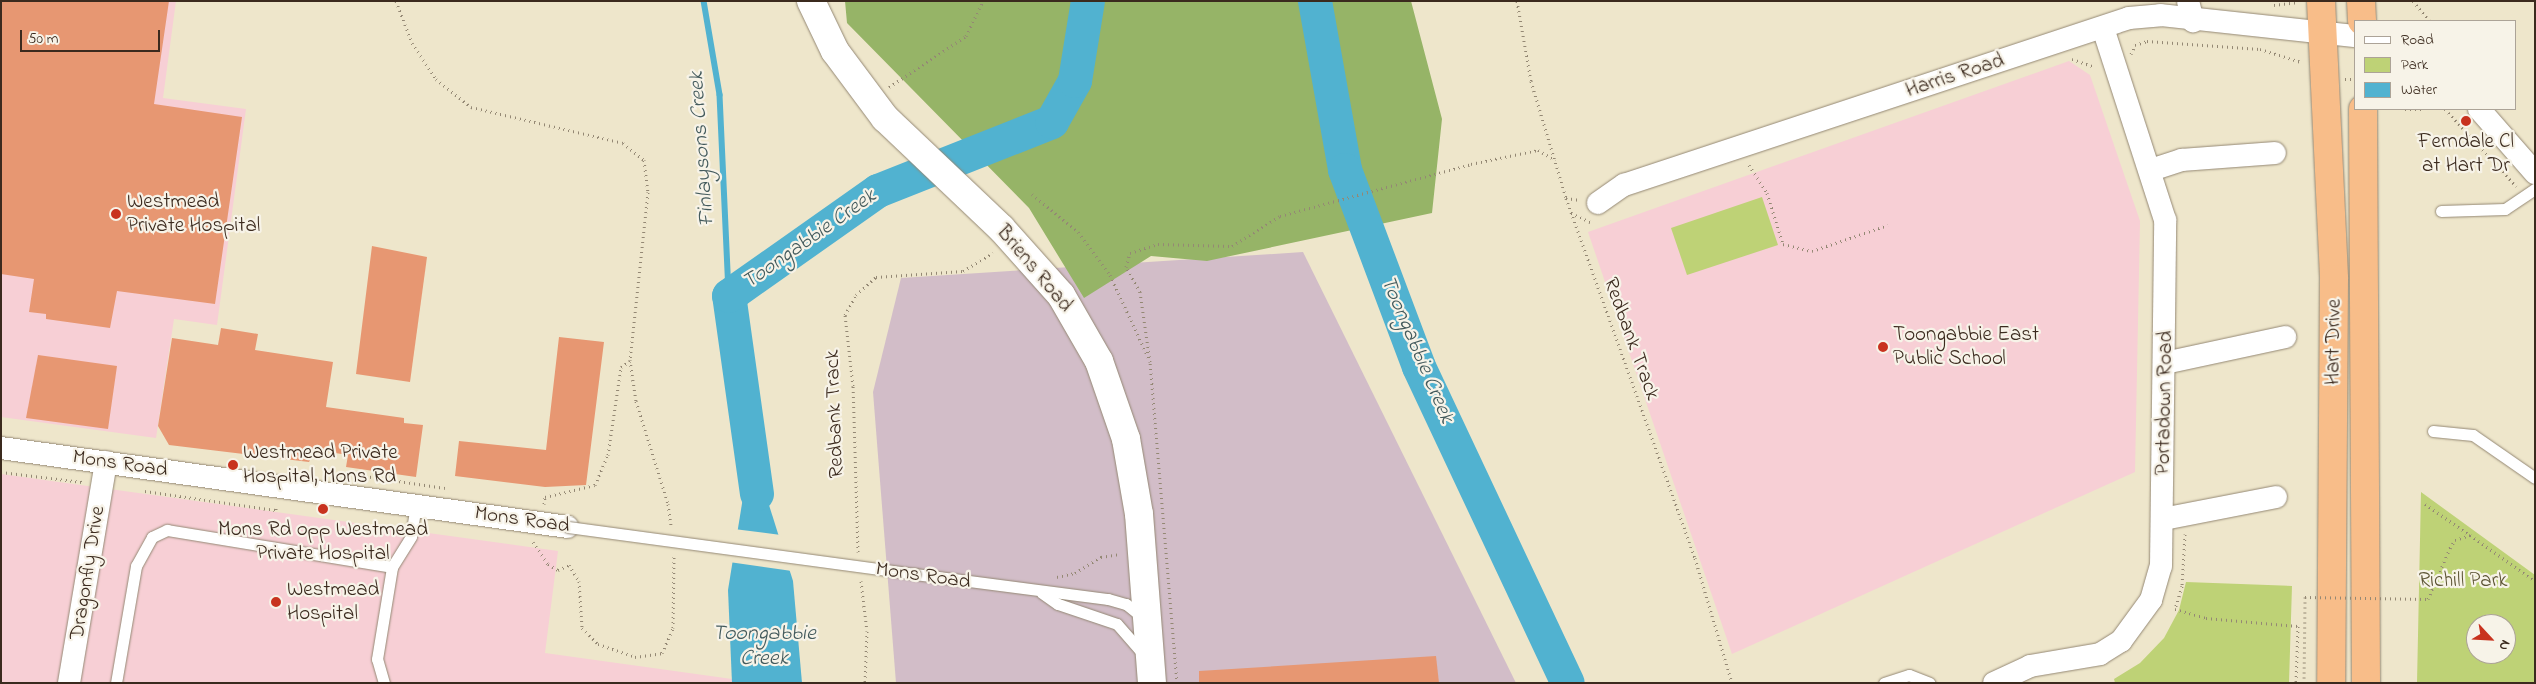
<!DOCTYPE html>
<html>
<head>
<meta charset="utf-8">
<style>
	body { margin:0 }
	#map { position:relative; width:2536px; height:684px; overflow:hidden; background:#eee6cb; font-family:"Indie Flower",sans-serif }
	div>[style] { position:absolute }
	.built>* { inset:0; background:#f7cfd5 }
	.industrial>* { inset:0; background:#d2bdc8 }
	.green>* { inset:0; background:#bed276 }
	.forest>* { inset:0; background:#96b467 }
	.water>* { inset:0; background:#51b2d0 }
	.pier>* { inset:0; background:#eee6cb }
	.stream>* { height:5.5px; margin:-2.75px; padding:0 2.75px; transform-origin:2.75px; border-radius:2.75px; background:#51b2d0 }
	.river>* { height:34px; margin:-17px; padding:0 17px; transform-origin:17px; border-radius:17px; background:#51b2d0 }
	.building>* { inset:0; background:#e79772 }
	.path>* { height:3px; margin-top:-1.5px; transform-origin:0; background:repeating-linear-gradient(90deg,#948874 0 1px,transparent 0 5px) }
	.roads { filter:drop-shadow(0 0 1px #948874) drop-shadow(0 0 1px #948874) }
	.service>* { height:11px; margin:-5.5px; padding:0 5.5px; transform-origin:5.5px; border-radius:5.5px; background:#fff }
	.minor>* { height:22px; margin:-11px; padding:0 11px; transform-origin:11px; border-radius:11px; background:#fff }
	.tertiary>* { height:28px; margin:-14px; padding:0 14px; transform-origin:14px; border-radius:14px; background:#fff }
	.trunk>* { height:28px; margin:-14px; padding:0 14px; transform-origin:14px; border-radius:14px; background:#f8bd89 }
	.path-bridge>* { height:3px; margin-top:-1.5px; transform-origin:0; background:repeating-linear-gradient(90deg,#948874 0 1px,transparent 0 5px) }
	.bridges { filter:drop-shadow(0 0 1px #948874) drop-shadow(0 0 1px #948874) }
	.service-bridge>* { height:11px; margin:-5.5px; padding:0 5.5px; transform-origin:5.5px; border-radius:5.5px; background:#fff }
	.dots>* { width:14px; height:14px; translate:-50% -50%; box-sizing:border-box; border:2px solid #f7f3e8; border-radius:50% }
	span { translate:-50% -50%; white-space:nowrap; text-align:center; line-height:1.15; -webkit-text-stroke:4.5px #f7f3e8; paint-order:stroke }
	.street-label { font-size:21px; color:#3b2a1e }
	.poi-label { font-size:21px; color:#3b2a1e }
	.left { translate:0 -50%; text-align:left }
	.park-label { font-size:21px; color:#5c5434 }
	.water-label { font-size:22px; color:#435a5c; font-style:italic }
	.frame { position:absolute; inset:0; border:2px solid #3b2a1e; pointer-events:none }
	.legend { position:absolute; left:2354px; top:20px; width:162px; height:90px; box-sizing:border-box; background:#f7f3e8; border:1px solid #aca397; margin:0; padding:6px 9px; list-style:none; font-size:15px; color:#3b2a1e }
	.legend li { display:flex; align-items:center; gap:10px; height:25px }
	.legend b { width:25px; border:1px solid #aca397 }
	.north { position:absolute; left:2466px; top:614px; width:50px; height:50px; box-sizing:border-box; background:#f7f3e8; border:1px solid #aca397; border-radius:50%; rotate:115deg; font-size:14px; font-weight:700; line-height:20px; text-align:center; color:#3b2a1e }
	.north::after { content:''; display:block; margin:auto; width:18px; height:22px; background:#c8321e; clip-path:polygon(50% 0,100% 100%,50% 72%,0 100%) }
	.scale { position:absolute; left:20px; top:30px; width:140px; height:22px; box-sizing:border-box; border:2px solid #3b2a1e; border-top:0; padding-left:6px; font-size:15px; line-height:18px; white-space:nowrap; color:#3b2a1e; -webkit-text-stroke:4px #f7f3e8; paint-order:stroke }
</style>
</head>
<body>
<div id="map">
	<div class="built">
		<div style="clip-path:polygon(1px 1px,176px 1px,163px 98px,246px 109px,217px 325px,174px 319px,156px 438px,1px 417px)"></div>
		<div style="clip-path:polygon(2069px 61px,2090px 75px,2140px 221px,2135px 472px,1732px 654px,1588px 232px)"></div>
		<div style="clip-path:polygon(1px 474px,558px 551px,545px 653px,732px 679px,732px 683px,1px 683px)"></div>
	</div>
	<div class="industrial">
		<div style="clip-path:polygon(1303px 252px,1516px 683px,896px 683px,873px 392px,901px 278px)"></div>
	</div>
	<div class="green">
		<div style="clip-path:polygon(1762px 197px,1778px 245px,1687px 275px,1671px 228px)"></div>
		<div style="clip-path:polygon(evenodd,2421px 492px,2535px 575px,2535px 683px,2417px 683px,2421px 492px,2476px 624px,2506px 624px,2506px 654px,2476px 654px,2476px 624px)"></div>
		<div style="clip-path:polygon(2186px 582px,2292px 586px,2289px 683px,2115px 683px,2114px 679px,2140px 663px,2164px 638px,2179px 610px)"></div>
	</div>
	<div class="forest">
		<div style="clip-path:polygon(845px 1px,1411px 1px,1442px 119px,1432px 213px,1207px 261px,1151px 256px,1084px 298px,1029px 208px,847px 23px)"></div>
	</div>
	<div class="water">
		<div style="clip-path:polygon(751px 448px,793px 581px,802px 683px,732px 683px,728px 590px)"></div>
	</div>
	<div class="pier">
		<div style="clip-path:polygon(734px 529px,781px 535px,792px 571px,729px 562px)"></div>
	</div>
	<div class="stream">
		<div style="left:704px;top:1px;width:95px;rotate:80.3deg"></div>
		<div style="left:720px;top:95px;width:201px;rotate:87.4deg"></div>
	</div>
	<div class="river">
		<div style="left:1315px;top:1px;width:172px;rotate:79.9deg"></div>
		<div style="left:1345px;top:170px;width:210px;rotate:69.4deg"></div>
		<div style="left:1419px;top:367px;width:349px;rotate:64.8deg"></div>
		<div style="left:757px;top:494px;width:200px;rotate:-98deg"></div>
		<div style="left:729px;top:296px;width:182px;rotate:-35.2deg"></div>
		<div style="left:878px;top:191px;width:187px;rotate:-21.6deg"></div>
		<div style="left:1052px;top:122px;width:47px;rotate:-60.7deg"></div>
		<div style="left:1075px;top:81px;width:81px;rotate:-80.8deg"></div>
	</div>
	<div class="building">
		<div style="clip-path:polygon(1px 1px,169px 1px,154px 104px,242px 117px,215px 304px,117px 291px,110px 328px,46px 319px,46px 314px,29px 312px,34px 279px,1px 274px)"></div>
		<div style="clip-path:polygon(372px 246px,427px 257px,410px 382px,356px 374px)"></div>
		<div style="clip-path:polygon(221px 328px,258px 334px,255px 350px,333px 362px,326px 407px,404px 418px,404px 423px,423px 425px,416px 477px,346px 467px,348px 455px,316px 450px,309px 462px,169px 445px,158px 426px,172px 338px,218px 345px)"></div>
		<div style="clip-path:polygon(559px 337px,604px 342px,586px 485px,545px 487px,455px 476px,459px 441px,546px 450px)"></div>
		<div style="clip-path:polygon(38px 355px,117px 366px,108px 429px,26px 418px)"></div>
		<div style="clip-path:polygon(1436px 656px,1439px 683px,1199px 683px,1199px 671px)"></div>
	</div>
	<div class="path">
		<div style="left:396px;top:1px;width:45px;rotate:69.1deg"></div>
		<div style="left:412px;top:43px;width:43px;rotate:56.3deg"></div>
		<div style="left:436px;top:79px;width:45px;rotate:38.7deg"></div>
		<div style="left:471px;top:107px;width:156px;rotate:13.3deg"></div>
		<div style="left:623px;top:143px;width:27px;rotate:39deg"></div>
		<div style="left:644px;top:160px;width:32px;rotate:83deg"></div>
		<div style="left:648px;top:192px;width:169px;rotate:96.1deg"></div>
		<div style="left:630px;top:360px;width:41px;rotate:81.7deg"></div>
		<div style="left:636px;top:401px;width:108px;rotate:72.7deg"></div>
		<div style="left:668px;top:504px;width:22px;rotate:82deg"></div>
		<div style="left:1517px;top:1px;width:81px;rotate:80.1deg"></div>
		<div style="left:1531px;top:81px;width:122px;rotate:73.3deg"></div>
		<div style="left:1566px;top:198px;width:382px;rotate:70.3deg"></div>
		<div style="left:1695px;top:558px;width:130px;rotate:73.5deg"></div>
		<div style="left:2413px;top:1px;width:26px;rotate:50deg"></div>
		<div style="left:2274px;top:5px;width:25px;rotate:-7deg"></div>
		<div style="left:2131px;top:54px;width:10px;rotate:-66deg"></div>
		<div style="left:2135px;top:45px;width:13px;rotate:-18deg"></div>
		<div style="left:2147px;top:41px;width:113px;rotate:4deg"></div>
		<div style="left:2260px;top:49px;width:43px;rotate:17.6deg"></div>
		<div style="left:2072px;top:59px;width:24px;rotate:19deg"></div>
		<div style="left:2345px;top:79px;width:10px"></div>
		<div style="left:889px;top:87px;width:92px;rotate:-33.5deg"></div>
		<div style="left:966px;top:36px;width:39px;rotate:-64deg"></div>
		<div style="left:2405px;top:109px;width:16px"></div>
		<div style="left:2445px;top:109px;width:105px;rotate:47.3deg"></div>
		<div style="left:1749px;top:165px;width:33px;rotate:57deg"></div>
		<div style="left:1767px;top:193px;width:53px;rotate:72.6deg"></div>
		<div style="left:1783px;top:244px;width:30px;rotate:14deg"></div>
		<div style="left:1812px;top:251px;width:80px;rotate:-18.9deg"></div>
		<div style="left:1032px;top:194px;width:60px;rotate:39.6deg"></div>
		<div style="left:1078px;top:232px;width:54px;rotate:53.3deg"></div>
		<div style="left:1110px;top:275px;width:93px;rotate:65.1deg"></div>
		<div style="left:1566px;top:198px;width:14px;rotate:8deg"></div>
		<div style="left:1571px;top:213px;width:23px;rotate:25deg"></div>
		<div style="left:1px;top:472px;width:82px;rotate:7deg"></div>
		<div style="left:345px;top:473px;width:101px;rotate:8.5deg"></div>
		<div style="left:145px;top:491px;width:132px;rotate:8.3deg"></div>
		<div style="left:276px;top:510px;width:4px;rotate:-90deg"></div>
		<div style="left:544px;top:504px;width:7px;rotate:-82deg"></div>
		<div style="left:545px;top:497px;width:51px;rotate:-13.5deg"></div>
		<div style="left:595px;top:485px;width:33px;rotate:-67deg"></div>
		<div style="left:608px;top:455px;width:89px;rotate:-81.6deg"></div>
		<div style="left:621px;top:367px;width:11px;rotate:-34deg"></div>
		<div style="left:2425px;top:504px;width:55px;rotate:34.6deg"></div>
		<div style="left:2185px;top:534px;width:52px;rotate:93.3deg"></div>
		<div style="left:2182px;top:586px;width:24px;rotate:107deg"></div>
		<div style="left:2175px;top:609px;width:32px;rotate:16deg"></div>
		<div style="left:2206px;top:618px;width:92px;rotate:5deg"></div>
		<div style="left:2298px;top:626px;width:57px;rotate:92deg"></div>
		<div style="left:533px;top:542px;width:27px;rotate:56deg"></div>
		<div style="left:548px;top:564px;width:12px;rotate:31deg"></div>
		<div style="left:558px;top:570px;width:12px;rotate:-24deg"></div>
		<div style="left:569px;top:565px;width:19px;rotate:58deg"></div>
		<div style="left:579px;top:581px;width:47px;rotate:86.3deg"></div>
		<div style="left:582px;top:628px;width:23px;rotate:45deg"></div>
		<div style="left:598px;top:644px;width:39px;rotate:19deg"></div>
		<div style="left:635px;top:657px;width:27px;rotate:-8deg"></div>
		<div style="left:662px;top:653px;width:27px;rotate:-66deg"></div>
		<div style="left:673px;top:628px;width:73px;rotate:-89.2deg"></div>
		<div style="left:2450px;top:548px;width:9px;rotate:-58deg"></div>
		<div style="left:2455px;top:540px;width:16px;rotate:-18deg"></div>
		<div style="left:2470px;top:535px;width:80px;rotate:35.3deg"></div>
		<div style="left:858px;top:552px;width:166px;rotate:-91.7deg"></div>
		<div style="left:853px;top:386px;width:71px;rotate:-96.4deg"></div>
		<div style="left:845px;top:315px;width:23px;rotate:-61deg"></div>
		<div style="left:856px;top:295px;width:27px;rotate:-42deg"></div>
		<div style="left:876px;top:277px;width:87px;rotate:-3.9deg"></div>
		<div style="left:963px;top:271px;width:35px;rotate:-31deg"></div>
		<div style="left:1057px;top:577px;width:18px;rotate:-13deg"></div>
		<div style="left:1075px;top:573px;width:31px;rotate:-32deg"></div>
		<div style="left:1101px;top:557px;width:20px;rotate:-9deg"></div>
		<div style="left:861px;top:581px;width:50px;rotate:83.2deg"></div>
		<div style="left:867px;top:631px;width:52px;rotate:92.2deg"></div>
		<div style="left:1177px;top:683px;width:322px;rotate:-94.8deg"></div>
		<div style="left:1150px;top:362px;width:71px;rotate:-98.1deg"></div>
		<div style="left:1140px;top:292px;width:29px;rotate:-119deg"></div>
		<div style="left:1126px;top:267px;width:15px;rotate:-74deg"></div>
		<div style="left:1130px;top:253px;width:29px;rotate:-18deg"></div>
		<div style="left:1158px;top:244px;width:74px;rotate:1.5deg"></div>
		<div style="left:1232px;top:246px;width:57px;rotate:-32deg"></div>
		<div style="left:1280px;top:216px;width:198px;rotate:-15.2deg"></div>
		<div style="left:1471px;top:164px;width:68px;rotate:-11.8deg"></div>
		<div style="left:1538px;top:150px;width:20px;rotate:30deg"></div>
	</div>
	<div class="roads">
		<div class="service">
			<div style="left:2441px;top:211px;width:64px;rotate:-1.8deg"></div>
			<div style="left:2505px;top:209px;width:36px;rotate:-34deg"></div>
			<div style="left:2433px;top:431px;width:40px;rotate:5.7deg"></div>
			<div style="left:2473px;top:435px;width:75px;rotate:34.7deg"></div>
			<div style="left:915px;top:574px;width:195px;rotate:7.4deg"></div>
			<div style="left:1108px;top:599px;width:19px;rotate:16deg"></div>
			<div style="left:1126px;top:604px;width:22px;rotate:39deg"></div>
			<div style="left:1042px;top:593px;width:19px;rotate:35deg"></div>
			<div style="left:1058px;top:604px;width:62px;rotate:18.7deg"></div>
			<div style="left:1117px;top:624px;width:41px;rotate:48.9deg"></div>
			<div style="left:116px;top:683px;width:119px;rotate:-80.3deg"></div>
			<div style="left:136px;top:566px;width:33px;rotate:-61deg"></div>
			<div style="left:152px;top:537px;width:17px;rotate:-25deg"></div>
			<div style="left:167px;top:530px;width:228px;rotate:9.3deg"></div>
			<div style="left:384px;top:683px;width:25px;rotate:-106deg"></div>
			<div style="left:377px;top:659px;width:93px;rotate:-80.7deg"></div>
			<div style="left:392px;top:567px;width:36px;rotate:-58deg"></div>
			<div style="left:411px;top:536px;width:31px;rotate:-81deg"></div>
			<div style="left:1884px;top:683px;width:26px;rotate:-18deg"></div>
			<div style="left:1909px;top:675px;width:22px;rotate:21deg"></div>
		</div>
		<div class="minor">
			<div style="left:2188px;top:1px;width:21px;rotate:76deg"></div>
			<div style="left:2479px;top:109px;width:85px;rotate:48.8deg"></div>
			<div style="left:2151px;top:170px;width:33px;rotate:-18deg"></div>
			<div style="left:2182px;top:160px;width:93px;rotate:-4.3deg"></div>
			<div style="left:1598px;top:203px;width:32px;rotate:-35deg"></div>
			<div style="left:1624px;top:185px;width:532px;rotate:-18.3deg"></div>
			<div style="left:2129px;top:18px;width:32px;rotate:-5deg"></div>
			<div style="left:2161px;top:15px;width:195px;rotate:6.2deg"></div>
			<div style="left:2165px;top:363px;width:123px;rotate:-12.2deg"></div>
			<div style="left:1px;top:448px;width:572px;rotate:7.93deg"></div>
			<div style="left:2163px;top:519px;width:115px;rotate:-11deg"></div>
			<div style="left:69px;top:683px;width:224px;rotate:-80.5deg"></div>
			<div style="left:1994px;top:683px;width:40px;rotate:-25deg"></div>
			<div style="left:2030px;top:666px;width:71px;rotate:-9.7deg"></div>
			<div style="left:2100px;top:654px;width:25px;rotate:-32deg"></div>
			<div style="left:2121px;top:641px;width:51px;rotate:-53.8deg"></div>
			<div style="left:2151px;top:600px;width:35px;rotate:-74deg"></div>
			<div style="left:2161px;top:566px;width:346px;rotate:-89.3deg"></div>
			<div style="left:2165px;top:220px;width:202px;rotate:-107.9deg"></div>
		</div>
		<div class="tertiary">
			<div style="left:811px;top:1px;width:55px;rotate:64.4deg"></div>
			<div style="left:835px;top:51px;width:84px;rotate:53.3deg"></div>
			<div style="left:885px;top:118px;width:160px;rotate:43.5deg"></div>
			<div style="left:1001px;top:228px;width:90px;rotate:48.2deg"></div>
			<div style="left:1061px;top:295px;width:76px;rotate:60.1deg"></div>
			<div style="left:1099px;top:361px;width:83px;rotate:70.9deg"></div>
			<div style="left:1126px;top:439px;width:76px;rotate:80.2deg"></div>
			<div style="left:1139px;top:514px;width:169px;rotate:85.6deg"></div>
		</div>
		<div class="trunk">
			<div style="left:2321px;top:1px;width:278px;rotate:87.3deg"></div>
			<div style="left:2334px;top:279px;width:404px;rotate:90.4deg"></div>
			<div style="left:2361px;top:1px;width:20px;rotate:87deg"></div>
			<div style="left:2363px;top:109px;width:574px;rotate:89.7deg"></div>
		</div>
	</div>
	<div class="path-bridge">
		<div style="left:2304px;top:683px;width:86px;rotate:-89.3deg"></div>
		<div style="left:2305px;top:597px;width:123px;rotate:0.9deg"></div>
		<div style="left:2428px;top:599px;width:56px;rotate:-66.7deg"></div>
	</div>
	<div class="bridges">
		<div class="service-bridge">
			<div style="left:568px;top:527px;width:350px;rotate:7.7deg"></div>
		</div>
	</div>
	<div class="dots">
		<div style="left:2466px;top:121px;background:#c8321e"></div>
		<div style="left:116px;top:214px;background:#c8321e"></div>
		<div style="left:1883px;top:347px;background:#c8321e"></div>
		<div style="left:233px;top:465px;background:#c8321e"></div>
		<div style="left:323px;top:509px;background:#c8321e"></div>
		<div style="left:276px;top:602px;background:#c8321e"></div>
	</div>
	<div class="street-label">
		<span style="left:1955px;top:76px;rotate:-18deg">Harris Road</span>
		<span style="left:1034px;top:269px;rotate:50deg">Briens Road</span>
		<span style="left:1631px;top:339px;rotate:70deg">Redbank Track</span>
		<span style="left:2334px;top:342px;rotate:-89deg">Hart Drive</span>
		<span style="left:2165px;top:403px;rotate:-89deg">Portadown Road</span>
		<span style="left:835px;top:414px;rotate:-92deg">Redbank Track</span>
		<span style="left:120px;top:464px;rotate:8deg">Mons Road</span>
		<span style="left:522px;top:520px;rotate:8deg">Mons Road</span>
		<span style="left:88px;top:573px;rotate:-81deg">Dragonfly Drive</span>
		<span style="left:923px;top:576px;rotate:8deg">Mons Road</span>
	</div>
	<div class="poi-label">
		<span style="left:2466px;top:154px">Ferndale Cl<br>at Hart Dr</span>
		<span class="left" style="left:127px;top:214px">Westmead<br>Private Hospital</span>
		<span class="left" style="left:1893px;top:347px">Toongabbie East<br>Public School</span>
		<span class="left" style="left:243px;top:465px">Westmead Private<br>Hospital, Mons Rd</span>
		<span style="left:323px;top:542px">Mons Rd opp Westmead<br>Private Hospital</span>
		<span class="left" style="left:287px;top:602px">Westmead<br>Hospital</span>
	</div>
	<div class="park-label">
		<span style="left:2463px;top:581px">Richill Park</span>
	</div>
	<div class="water-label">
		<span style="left:703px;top:149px;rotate:-94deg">Finlaysons Creek</span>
		<span style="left:810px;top:240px;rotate:-35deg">Toongabbie Creek</span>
		<span style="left:1416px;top:350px;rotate:67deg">Toongabbie Creek</span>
		<span style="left:764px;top:647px">Toongabbie<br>Creek</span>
	</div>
	<div class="frame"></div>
	<ul class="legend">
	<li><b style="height:6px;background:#fff"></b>Road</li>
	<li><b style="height:14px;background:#bed276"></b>Park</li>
	<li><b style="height:14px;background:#51b2d0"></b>Water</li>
	</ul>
	<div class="north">N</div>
	<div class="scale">50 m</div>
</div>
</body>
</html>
